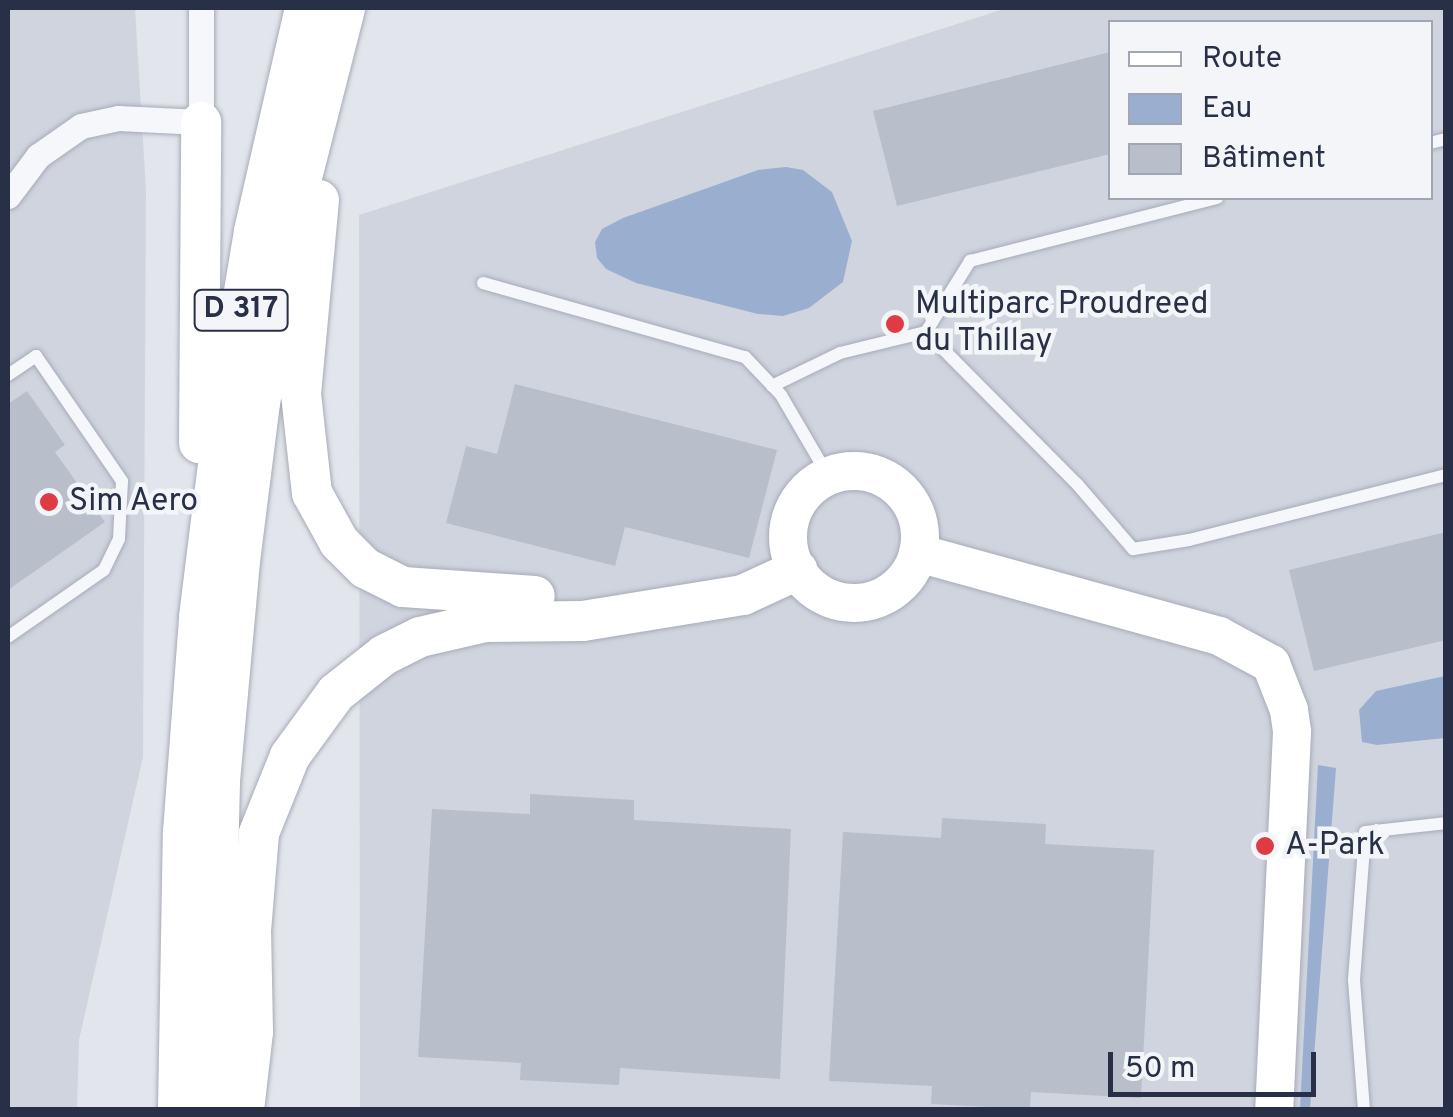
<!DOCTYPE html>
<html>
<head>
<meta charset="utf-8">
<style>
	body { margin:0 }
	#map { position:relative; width:1453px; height:1117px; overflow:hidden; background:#e2e5ec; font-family:Overpass,sans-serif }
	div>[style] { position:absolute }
	.built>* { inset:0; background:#d0d4df }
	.water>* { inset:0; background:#9aafd0 }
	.building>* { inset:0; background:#b9becb }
	.roads { filter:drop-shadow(0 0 2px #a6abb7) drop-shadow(0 0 2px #a6abb7) }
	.lane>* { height:12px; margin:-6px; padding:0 6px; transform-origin:6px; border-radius:6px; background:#f6f7fa }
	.street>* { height:25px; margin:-12.5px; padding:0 12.5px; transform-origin:12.5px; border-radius:12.5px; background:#f6f7fa }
	.secondary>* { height:38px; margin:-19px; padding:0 19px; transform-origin:19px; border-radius:19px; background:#fff }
	.secondary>.ring { margin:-19px; padding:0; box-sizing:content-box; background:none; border:38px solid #fff; border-radius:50% }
	.primary>* { height:40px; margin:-20px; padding:0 20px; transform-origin:20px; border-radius:20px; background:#fff }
	.dots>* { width:28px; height:28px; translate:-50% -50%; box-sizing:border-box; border:5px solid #f3f5f9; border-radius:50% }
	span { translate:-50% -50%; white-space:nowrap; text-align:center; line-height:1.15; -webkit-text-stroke:9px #f3f5f9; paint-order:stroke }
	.shield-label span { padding:2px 8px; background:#f3f5f9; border:2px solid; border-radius:8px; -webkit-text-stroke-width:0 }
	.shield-label { font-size:30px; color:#283047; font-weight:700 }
	.poi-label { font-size:32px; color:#283047 }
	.left { translate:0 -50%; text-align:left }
	.frame { position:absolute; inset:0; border:10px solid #283047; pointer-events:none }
	.legend { position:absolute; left:1108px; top:20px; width:325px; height:180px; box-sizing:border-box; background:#f3f5f9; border:2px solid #a2a6b2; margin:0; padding:12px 18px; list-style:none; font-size:30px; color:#283047 }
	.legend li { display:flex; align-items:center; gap:20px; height:50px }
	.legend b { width:50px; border:2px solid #a2a6b2 }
	.scale { position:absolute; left:1108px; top:1052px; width:208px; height:45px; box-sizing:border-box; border:5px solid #283047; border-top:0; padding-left:12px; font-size:30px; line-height:35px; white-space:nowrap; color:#283047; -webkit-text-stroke:8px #f3f5f9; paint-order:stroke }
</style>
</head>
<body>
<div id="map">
	<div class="built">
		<div style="clip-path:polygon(8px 8px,135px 8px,146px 191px,143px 757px,79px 1040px,77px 1109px,8px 1109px)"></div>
		<div style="clip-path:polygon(evenodd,1007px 8px,1445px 8px,1445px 1109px,360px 1109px,359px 215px,1007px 8px,1110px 22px,1430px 22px,1430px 198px,1110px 198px,1110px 22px)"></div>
	</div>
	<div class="water">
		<div style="clip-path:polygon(786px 167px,803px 170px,832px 192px,852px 241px,843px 282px,809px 308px,783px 316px,758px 314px,636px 283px,606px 269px,597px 258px,595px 242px,602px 229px,623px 218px,758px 170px)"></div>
		<div style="clip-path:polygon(1445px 676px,1445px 738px,1377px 745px,1362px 742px,1359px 710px,1376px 691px)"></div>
		<div style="clip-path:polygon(1318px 765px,1336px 768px,1310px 1109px,1300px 1109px)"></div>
	</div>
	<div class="building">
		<div style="clip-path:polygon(1110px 52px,1110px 154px,897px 206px,873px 111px)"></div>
		<div style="clip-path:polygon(515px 384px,777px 450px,749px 558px,625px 527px,615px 566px,446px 523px,466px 446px,497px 454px)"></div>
		<div style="clip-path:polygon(27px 391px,65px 445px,55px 452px,105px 522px,8px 590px,8px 404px)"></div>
		<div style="clip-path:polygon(1446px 532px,1446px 640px,1314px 671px,1289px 570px)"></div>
		<div style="clip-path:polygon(530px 794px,634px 800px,634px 820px,791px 829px,780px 1079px,620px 1068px,619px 1085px,520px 1080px,521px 1063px,418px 1057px,432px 809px,530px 814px)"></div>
		<div style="clip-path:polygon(942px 818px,1046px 824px,1045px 844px,1154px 850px,1141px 1098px,1031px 1092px,1030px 1109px,931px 1104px,932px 1086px,829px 1081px,843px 832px,941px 838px)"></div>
	</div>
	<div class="roads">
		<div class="lane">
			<div style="left:1430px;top:143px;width:16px;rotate:-14deg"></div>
			<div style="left:483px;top:283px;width:272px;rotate:15.8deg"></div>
			<div style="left:745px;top:357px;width:52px;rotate:46.5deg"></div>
			<div style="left:781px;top:395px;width:95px;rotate:59.7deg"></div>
			<div style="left:926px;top:332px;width:214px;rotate:45.2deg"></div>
			<div style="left:1077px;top:484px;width:86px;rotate:49.3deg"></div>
			<div style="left:1133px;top:549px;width:57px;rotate:-9.1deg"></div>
			<div style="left:1189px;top:540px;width:265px;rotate:-14.2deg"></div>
			<div style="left:8px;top:375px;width:34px;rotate:-34deg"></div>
			<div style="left:36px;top:356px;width:152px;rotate:55.5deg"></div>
			<div style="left:122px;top:481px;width:58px;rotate:93deg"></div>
			<div style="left:119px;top:539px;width:34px;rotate:116deg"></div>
			<div style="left:104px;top:570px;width:117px;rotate:145.1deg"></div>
			<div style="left:772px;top:386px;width:76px;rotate:-25.9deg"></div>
			<div style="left:840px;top:353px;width:89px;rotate:-13.7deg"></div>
			<div style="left:926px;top:332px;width:84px;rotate:-58.2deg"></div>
			<div style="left:970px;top:261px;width:255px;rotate:-14.3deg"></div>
			<div style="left:1364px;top:1110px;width:130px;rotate:-94.4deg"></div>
			<div style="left:1354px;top:980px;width:148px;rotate:-85.7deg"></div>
			<div style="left:1365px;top:832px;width:81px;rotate:-6.3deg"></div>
		</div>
		<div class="street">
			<div style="left:8px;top:196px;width:50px;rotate:-53.1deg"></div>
			<div style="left:38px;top:156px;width:52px;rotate:-34.9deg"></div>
			<div style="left:81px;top:126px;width:38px;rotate:-12deg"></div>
			<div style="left:118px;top:118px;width:83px;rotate:2.8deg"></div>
			<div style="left:201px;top:122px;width:114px;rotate:-90deg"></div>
		</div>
		<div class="secondary">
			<div class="ring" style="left:788px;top:471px;width:94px;height:94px"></div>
			<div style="left:918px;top:553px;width:312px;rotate:15.4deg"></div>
			<div style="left:1219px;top:636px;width:59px;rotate:28.3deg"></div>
			<div style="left:1271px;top:664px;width:49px;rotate:68.6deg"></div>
			<div style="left:1289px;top:710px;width:22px;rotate:82deg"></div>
			<div style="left:1292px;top:732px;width:378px;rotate:92.7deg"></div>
		</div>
		<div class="primary">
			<div style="left:319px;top:200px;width:195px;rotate:95.3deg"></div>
			<div style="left:301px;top:394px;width:100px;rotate:83.7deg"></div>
			<div style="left:312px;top:493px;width:56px;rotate:61.1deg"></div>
			<div style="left:339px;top:542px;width:37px;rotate:45deg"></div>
			<div style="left:365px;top:568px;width:42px;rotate:26.6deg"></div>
			<div style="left:403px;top:587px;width:132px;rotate:3.9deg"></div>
			<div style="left:199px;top:443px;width:321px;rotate:-89.6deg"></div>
			<div style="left:178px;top:1110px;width:278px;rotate:-89deg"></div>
			<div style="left:183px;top:832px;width:216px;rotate:-85.7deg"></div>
			<div style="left:199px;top:617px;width:220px;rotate:-82.9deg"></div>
			<div style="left:226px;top:399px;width:170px;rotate:-80.5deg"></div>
			<div style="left:254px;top:231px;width:229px;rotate:-77.1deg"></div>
			<div style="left:212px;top:1110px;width:329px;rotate:-88.6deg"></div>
			<div style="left:220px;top:781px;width:221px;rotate:-84.8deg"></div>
			<div style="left:240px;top:561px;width:159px;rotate:-82.8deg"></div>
			<div style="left:260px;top:403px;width:218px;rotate:-79.7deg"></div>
			<div style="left:299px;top:189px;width:187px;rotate:-75.7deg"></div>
			<div style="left:244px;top:1110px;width:79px;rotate:-83.4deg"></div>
			<div style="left:253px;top:1032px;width:101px;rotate:-91.1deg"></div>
			<div style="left:251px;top:931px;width:98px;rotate:-85.3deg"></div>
			<div style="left:259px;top:833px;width:83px;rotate:-68.1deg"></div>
			<div style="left:290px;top:756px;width:78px;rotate:-53.9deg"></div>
			<div style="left:336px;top:693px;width:61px;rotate:-38.4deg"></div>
			<div style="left:384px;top:655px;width:40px;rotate:-26.6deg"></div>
			<div style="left:420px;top:637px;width:67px;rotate:-13deg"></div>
			<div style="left:485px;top:622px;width:98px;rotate:-0.6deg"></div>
			<div style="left:583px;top:621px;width:162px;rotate:-9.2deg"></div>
			<div style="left:743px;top:595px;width:60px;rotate:-24.8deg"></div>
		</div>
	</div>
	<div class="dots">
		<div style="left:895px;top:324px;background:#de3b44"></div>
		<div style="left:49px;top:502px;background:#de3b44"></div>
		<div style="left:1265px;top:846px;background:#de3b44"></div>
	</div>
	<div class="shield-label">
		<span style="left:241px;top:310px">D 317</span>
	</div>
	<div class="poi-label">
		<span class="left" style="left:915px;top:324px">Multiparc Proudreed<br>du Thillay</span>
		<span class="left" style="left:69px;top:502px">Sim Aero</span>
		<span class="left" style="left:1285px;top:846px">A-Park</span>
	</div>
	<div class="frame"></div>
	<ul class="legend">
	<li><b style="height:12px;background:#fff"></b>Route</li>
	<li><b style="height:28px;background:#9aafd0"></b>Eau</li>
	<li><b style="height:28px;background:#b9becb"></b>Bâtiment</li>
	</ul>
	<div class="scale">50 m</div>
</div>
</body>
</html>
